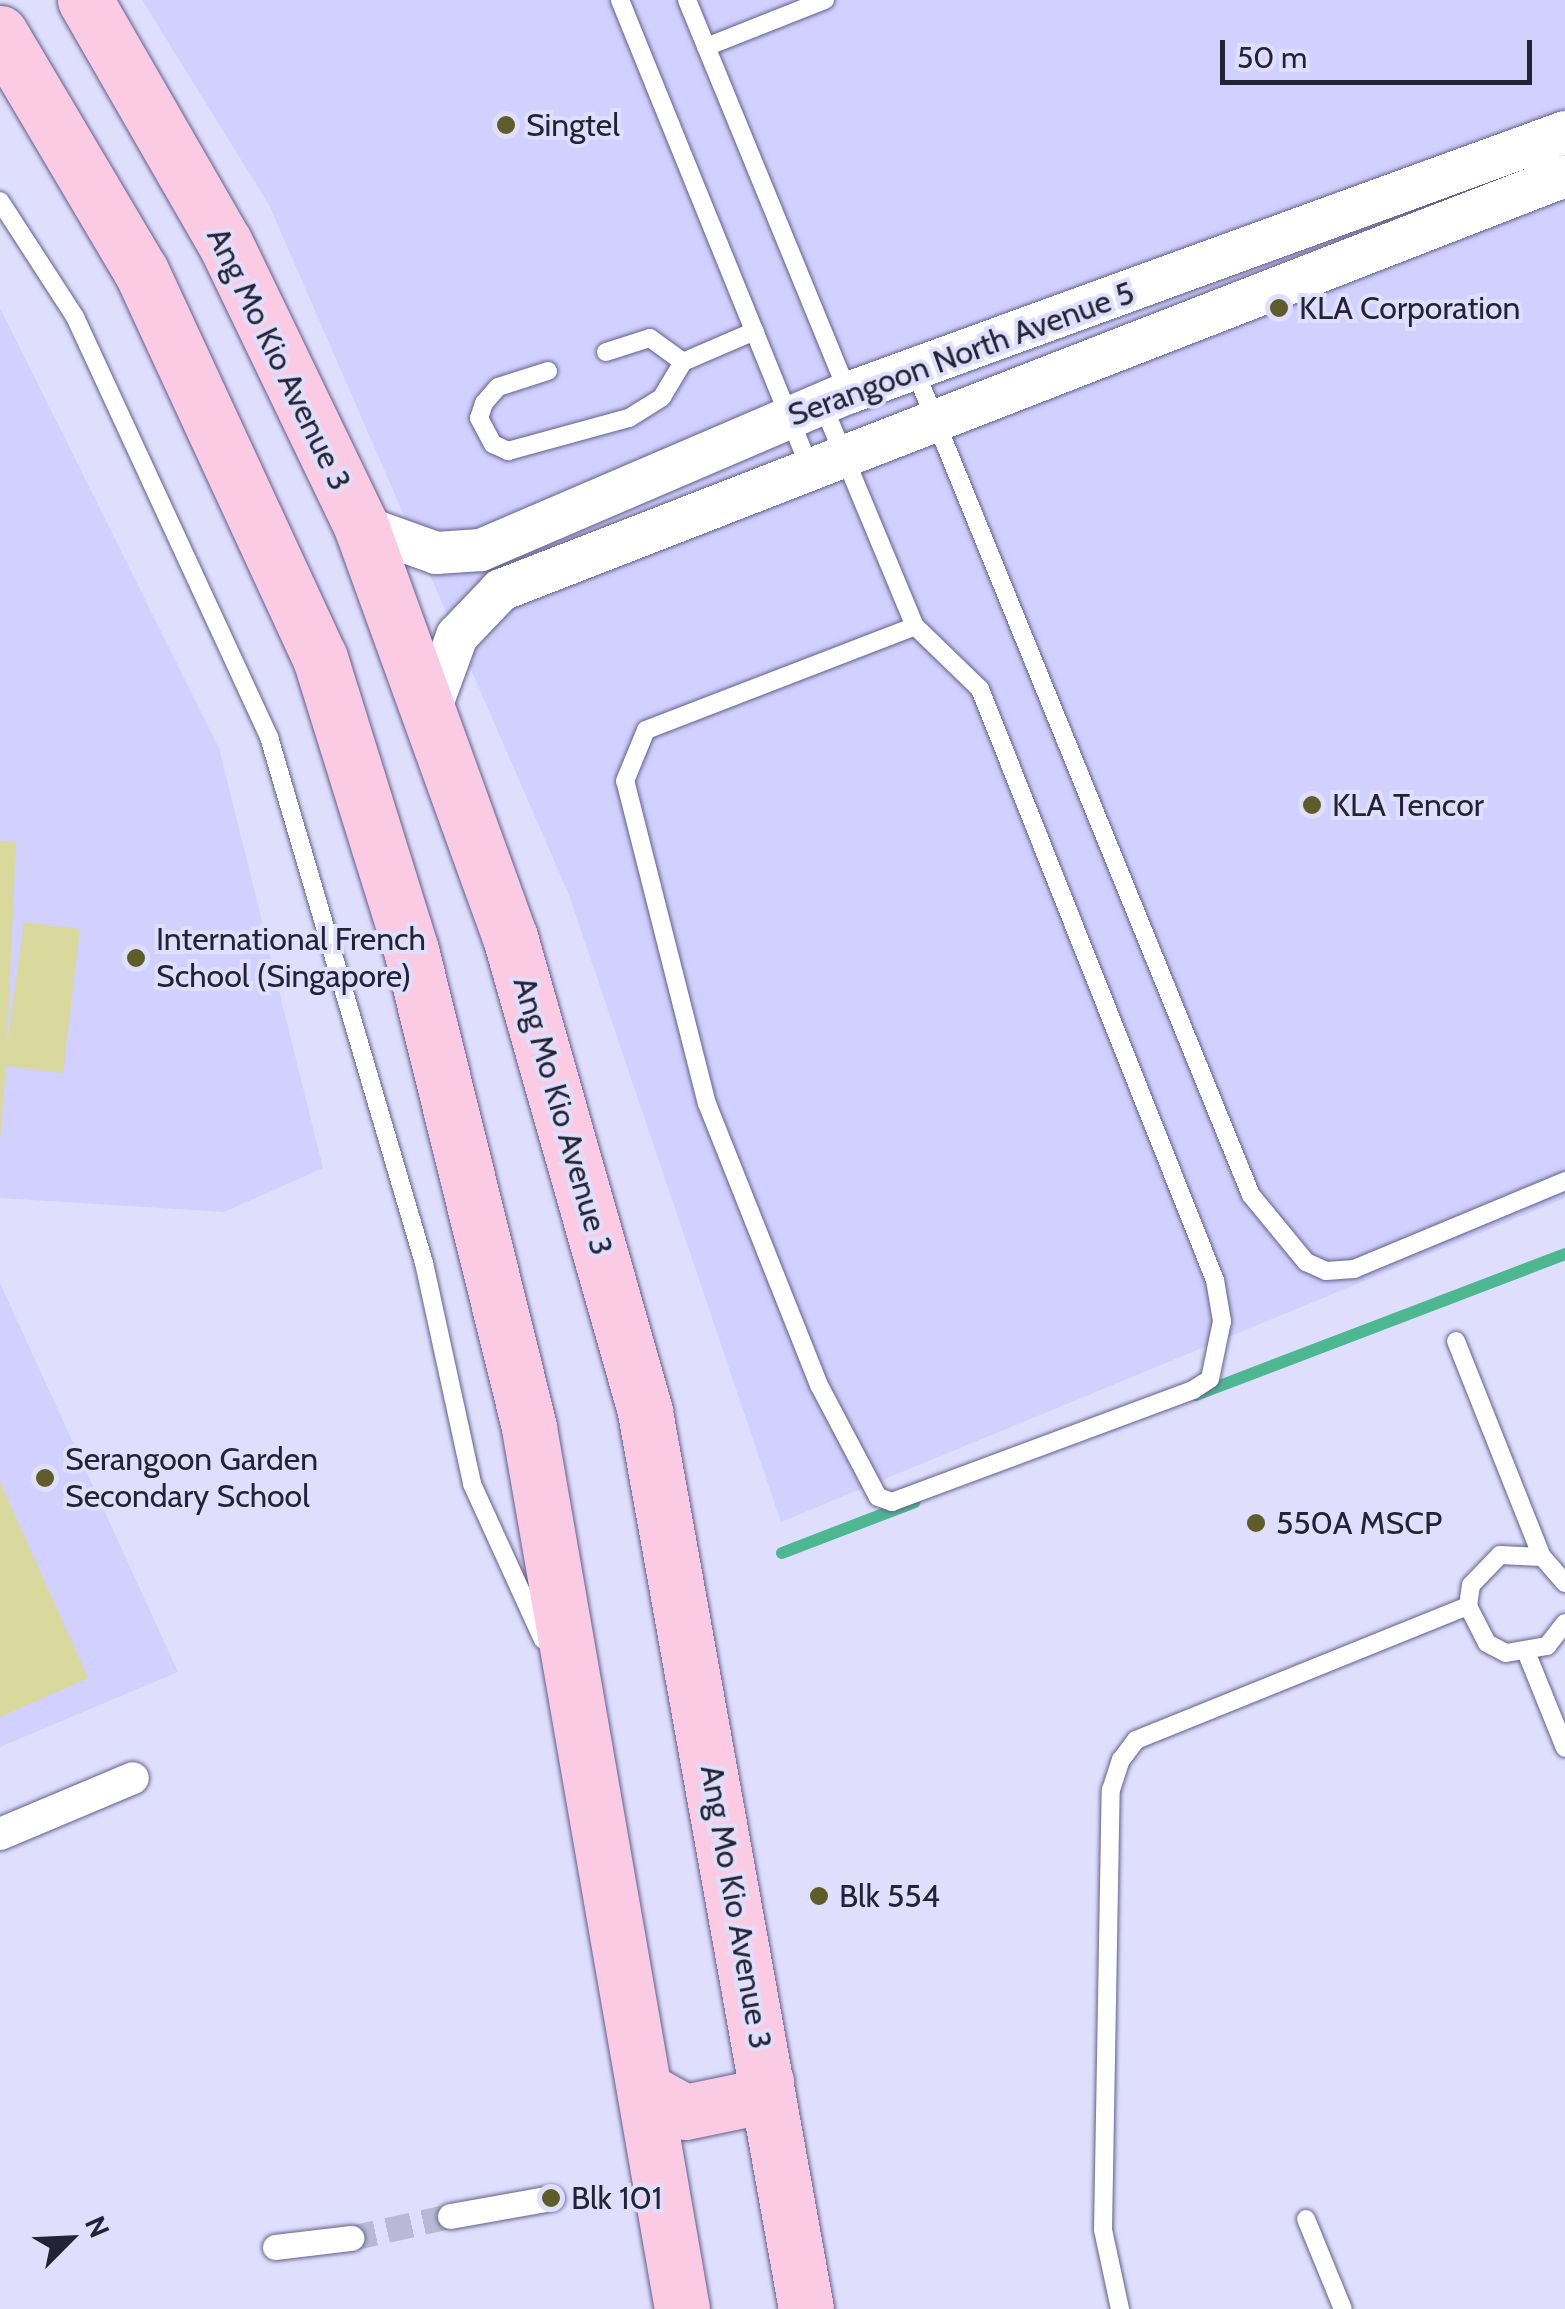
<!DOCTYPE html>
<html>
<head>
<meta charset="utf-8">
<style>
	body { margin:0 }
	#map { position:relative; width:1565px; height:2309px; overflow:hidden; background:#dfdffd; font-family:Cabin,sans-serif }
	div>[style] { position:absolute }
	.built>* { inset:0; background:#d1d0fe }
	.green>* { inset:0; background:#d9d89d }
	.stream>* { height:12px; margin:-6px; padding:0 6px; transform-origin:6px; border-radius:6px; background:#4db791 }
	.pedestrian-tunnel>* { height:25px; margin-top:-12.5px; transform-origin:0; background:repeating-linear-gradient(90deg,#bab9d5 0 25px,transparent 0 37px) }
	.roads { filter:drop-shadow(0 0 2px #625f8b) drop-shadow(0 0 2px #625f8b) }
	.service>* { height:18px; margin:-9px; padding:0 9px; transform-origin:9px; border-radius:9px; background:#fff }
	.pedestrian>* { height:25px; margin:-12.5px; padding:0 12.5px; transform-origin:12.5px; border-radius:12.5px; background:#fff }
	.minor>* { height:32px; margin:-16px; padding:0 16px; transform-origin:16px; border-radius:16px; background:#fff }
	.tertiary>* { height:42px; margin:-21px; padding:0 21px; transform-origin:21px; border-radius:21px; background:#fff }
	.trunk>* { height:55px; margin:-27.5px; padding:0 27.5px; transform-origin:27.5px; border-radius:27.5px; background:#fbcae3 }
	.dots>* { width:28px; height:28px; translate:-50% -50%; box-sizing:border-box; border:5px solid #dfdffd; border-radius:50% }
	span { translate:-50% -50%; white-space:nowrap; text-align:center; line-height:1.15; -webkit-text-stroke:8px #dfdffd; paint-order:stroke }
	.poi-label { font-size:32px; color:#242336 }
	.left { translate:0 -50%; text-align:left }
	.street-label { font-size:32px; color:#242336 }
	.north { position:absolute; left:20px; top:2189px; width:100px; height:100px; -webkit-text-stroke:8px #dfdffd; paint-order:stroke; rotate:66deg; font-size:28px; font-weight:700; line-height:40px; text-align:center; color:#242336 }
	.north::after { content:''; display:block; margin:auto; width:35px; height:45px; background:#242336; clip-path:polygon(50% 0,100% 100%,50% 72%,0 100%) }
	.scale { position:absolute; left:1220px; top:40px; width:312px; height:45px; box-sizing:border-box; border:5px solid #242336; border-top:0; padding-left:12px; font-size:30px; line-height:35px; white-space:nowrap; color:#242336; -webkit-text-stroke:8px #dfdffd; paint-order:stroke }
</style>
</head>
<body>
<div id="map">
	<div class="built">
		<div style="clip-path:polygon(142px 0,1565px 0,1565px 1198px,781px 1522px,569px 895px,269px 205px)"></div>
		<div style="clip-path:polygon(0 308px,219px 748px,323px 1168px,224px 1212px,0 1198px)"></div>
		<div style="clip-path:polygon(0 1283px,178px 1672px,0 1747px)"></div>
	</div>
	<div class="green">
		<div style="clip-path:polygon(0 841px,16px 842px,7px 1047px,24px 922px,80px 929px,63px 1073px,6px 1066px,0 1142px)"></div>
		<div style="clip-path:polygon(0 1482px,88px 1678px,0 1717px)"></div>
	</div>
	<div class="stream">
		<div style="left:1196px;top:1395px;width:395px;rotate:-20.9deg"></div>
		<div style="left:782px;top:1553px;width:142px;rotate:-21deg"></div>
	</div>
	<div class="pedestrian-tunnel">
		<div style="left:351px;top:2238px;width:101px;rotate:-12.5deg"></div>
	</div>
	<div class="roads">
		<div class="service">
			<div style="left:620px;top:0;width:503px;rotate:67.92deg"></div>
			<div style="left:687px;top:0;width:425px;rotate:67.7deg"></div>
			<div style="left:706px;top:47px;width:128px;rotate:-21.6deg"></div>
			<div style="left:0;top:201px;width:138px;rotate:57.1deg"></div>
			<div style="left:75px;top:317px;width:463px;rotate:65.2deg"></div>
			<div style="left:269px;top:737px;width:548px;rotate:73.58deg"></div>
			<div style="left:424px;top:1263px;width:226px;rotate:77.7deg"></div>
			<div style="left:472px;top:1484px;width:171px;rotate:65.5deg"></div>
			<div style="left:606px;top:352px;width:46px;rotate:-17.7deg"></div>
			<div style="left:650px;top:338px;width:41px;rotate:36deg"></div>
			<div style="left:914px;top:368px;width:893px;rotate:67.83deg"></div>
			<div style="left:1251px;top:1195px;width:87px;rotate:50.6deg"></div>
			<div style="left:1306px;top:1262px;width:22px;rotate:24deg"></div>
			<div style="left:1326px;top:1271px;width:28px;rotate:-4deg"></div>
			<div style="left:1354px;top:1269px;width:229px;rotate:-22.6deg"></div>
			<div style="left:548px;top:371px;width:52px;rotate:162.3deg"></div>
			<div style="left:498px;top:387px;width:21px;rotate:131deg"></div>
			<div style="left:484px;top:403px;width:16px;rotate:108deg"></div>
			<div style="left:479px;top:418px;width:30px;rotate:62deg"></div>
			<div style="left:493px;top:444px;width:17px;rotate:25deg"></div>
			<div style="left:508px;top:451px;width:125px;rotate:-15.3deg"></div>
			<div style="left:629px;top:418px;width:39px;rotate:-32deg"></div>
			<div style="left:662px;top:397px;width:41px;rotate:-59deg"></div>
			<div style="left:683px;top:362px;width:78px;rotate:-23.3deg"></div>
			<div style="left:822px;top:403px;width:242px;rotate:67.4deg"></div>
			<div style="left:915px;top:626px;width:91px;rotate:44.1deg"></div>
			<div style="left:980px;top:689px;width:636px;rotate:68.32deg"></div>
			<div style="left:1215px;top:1280px;width:42px;rotate:80.3deg"></div>
			<div style="left:1222px;top:1321px;width:59px;rotate:101.7deg"></div>
			<div style="left:1210px;top:1379px;width:20px;rotate:147deg"></div>
			<div style="left:1193px;top:1390px;width:321px;rotate:159.6deg"></div>
			<div style="left:892px;top:1502px;width:15px;rotate:-160deg"></div>
			<div style="left:878px;top:1497px;width:127px;rotate:-117.8deg"></div>
			<div style="left:819px;top:1385px;width:302px;rotate:-111.7deg"></div>
			<div style="left:707px;top:1104px;width:333px;rotate:-104.2deg"></div>
			<div style="left:625px;top:781px;width:55px;rotate:-67.6deg"></div>
			<div style="left:646px;top:730px;width:288px;rotate:-21.1deg"></div>
			<div style="left:1456px;top:1341px;width:232px;rotate:68.3deg"></div>
			<div style="left:1565px;top:1583px;width:35px;rotate:-131deg"></div>
			<div style="left:1542px;top:1557px;width:42px;rotate:-177.3deg"></div>
			<div style="left:1500px;top:1555px;width:42px;rotate:134deg"></div>
			<div style="left:1471px;top:1585px;width:21px;rotate:98deg"></div>
			<div style="left:1468px;top:1606px;width:42px;rotate:62.8deg"></div>
			<div style="left:1487px;top:1643px;width:21px;rotate:28deg"></div>
			<div style="left:1506px;top:1653px;width:42px;rotate:-9.7deg"></div>
			<div style="left:1547px;top:1646px;width:29px;rotate:-52deg"></div>
			<div style="left:1527px;top:1654px;width:101px;rotate:68deg"></div>
			<div style="left:1306px;top:2219px;width:97px;rotate:67.7deg"></div>
			<div style="left:1120px;top:2309px;width:81px;rotate:-102.1deg"></div>
			<div style="left:1103px;top:2230px;width:440px;rotate:-89deg"></div>
			<div style="left:1111px;top:1790px;width:32px;rotate:-72deg"></div>
			<div style="left:1121px;top:1760px;width:25px;rotate:-53deg"></div>
			<div style="left:1136px;top:1740px;width:358px;rotate:-22deg"></div>
		</div>
		<div class="pedestrian">
			<div style="left:450px;top:2216px;width:103px;rotate:-10.1deg"></div>
			<div style="left:275px;top:2247px;width:77px;rotate:-6.8deg"></div>
		</div>
		<div class="minor">
			<div style="left:0;top:1834px;width:144px;rotate:-22.8deg"></div>
		</div>
		<div class="tertiary">
			<div style="left:361px;top:526px;width:80px;rotate:19.8deg"></div>
			<div style="left:436px;top:553px;width:45px;rotate:-3.8deg"></div>
			<div style="left:481px;top:550px;width:399px;rotate:-23.2deg"></div>
			<div style="left:848px;top:393px;width:763px;rotate:-20deg"></div>
			<div style="left:431px;top:707px;width:76px;rotate:-69.9deg"></div>
			<div style="left:457px;top:636px;width:64px;rotate:-46.3deg"></div>
			<div style="left:501px;top:590px;width:1142px;rotate:-21.26deg"></div>
		</div>
		<div class="trunk">
			<div style="left:85px;top:0;width:280px;rotate:60.1deg"></div>
			<div style="left:225px;top:243px;width:314px;rotate:64.3deg"></div>
			<div style="left:361px;top:526px;width:437px;rotate:70.1deg"></div>
			<div style="left:510px;top:937px;width:494px;rotate:74.1deg"></div>
			<div style="left:645px;top:1412px;width:911px;rotate:79.82deg"></div>
			<div style="left:0;top:33px;width:277px;rotate:59.4deg"></div>
			<div style="left:141px;top:271px;width:426px;rotate:65.2deg"></div>
			<div style="left:320px;top:658px;width:306px;rotate:72.7deg"></div>
			<div style="left:411px;top:950px;width:492px;rotate:76.1deg"></div>
			<div style="left:529px;top:1428px;width:894px;rotate:80.15deg"></div>
			<div style="left:647px;top:2091px;width:43px;rotate:28.9deg"></div>
			<div style="left:685px;top:2112px;width:64px;rotate:-11.7deg"></div>
			<div style="left:748px;top:2099px;width:25px;rotate:-43deg"></div>
		</div>
	</div>
	<div class="dots">
		<div style="left:506px;top:125px;background:#5e5c29"></div>
		<div style="left:1279px;top:308px;background:#5e5c29"></div>
		<div style="left:1312px;top:805px;background:#5e5c29"></div>
		<div style="left:136px;top:958px;background:#5e5c29"></div>
		<div style="left:45px;top:1478px;background:#5e5c29"></div>
		<div style="left:1256px;top:1523px;background:#5e5c29"></div>
		<div style="left:819px;top:1896px;background:#5e5c29"></div>
		<div style="left:551px;top:2198px;background:#5e5c29"></div>
	</div>
	<div class="poi-label">
		<span class="left" style="left:526px;top:125px">Singtel</span>
		<span class="left" style="left:1299px;top:308px">KLA Corporation</span>
		<span class="left" style="left:1332px;top:805px">KLA Tencor</span>
		<span class="left" style="left:156px;top:958px">International French<br>School (Singapore)</span>
		<span class="left" style="left:65px;top:1478px">Serangoon Garden<br>Secondary School</span>
		<span class="left" style="left:1276px;top:1523px">550A MSCP</span>
		<span class="left" style="left:839px;top:1896px">Blk 554</span>
		<span class="left" style="left:571px;top:2198px">Blk 101</span>
	</div>
	<div class="street-label">
		<span style="left:961px;top:354px;rotate:-20deg">Serangoon North Avenue 5</span>
		<span style="left:279px;top:359px;rotate:64deg">Ang Mo Kio Avenue 3</span>
		<span style="left:563px;top:1116px;rotate:74deg">Ang Mo Kio Avenue 3</span>
		<span style="left:736px;top:1907px;rotate:80deg">Ang Mo Kio Avenue 3</span>
	</div>
	<div class="north">N</div>
	<div class="scale">50 m</div>
</div>
</body>
</html>
